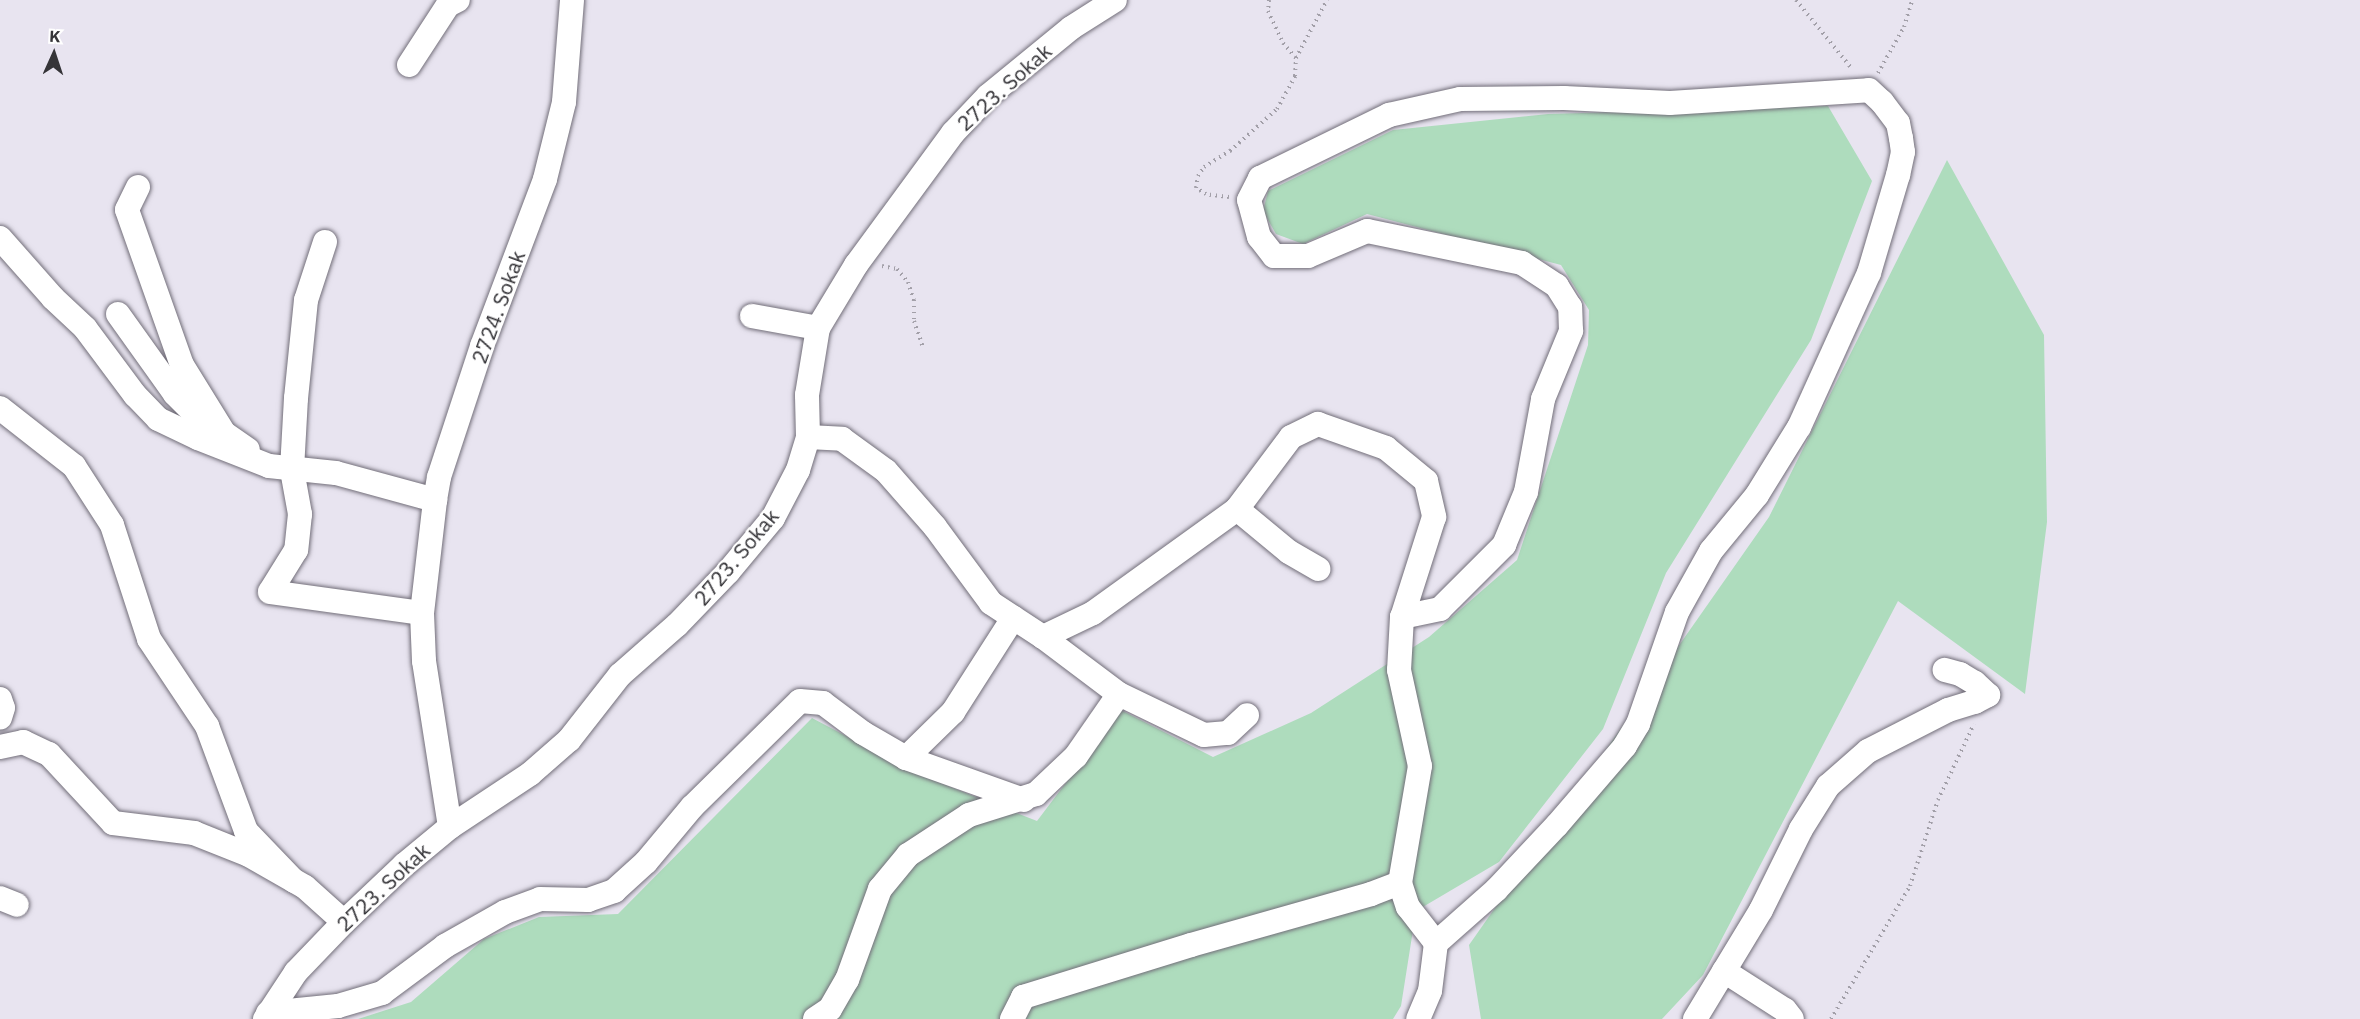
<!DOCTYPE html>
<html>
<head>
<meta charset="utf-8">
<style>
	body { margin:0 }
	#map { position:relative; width:2360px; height:1019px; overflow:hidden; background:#e8e4f0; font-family:"IBM Plex Sans",sans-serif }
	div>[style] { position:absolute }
	.green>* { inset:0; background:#aedcbd }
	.path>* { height:4px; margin-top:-2px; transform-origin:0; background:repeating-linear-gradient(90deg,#a29fa8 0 1.5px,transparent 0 6px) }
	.roads { filter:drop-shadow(0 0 2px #726e79) drop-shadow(0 0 2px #726e79) }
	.minor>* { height:24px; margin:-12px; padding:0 12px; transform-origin:12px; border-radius:12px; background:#fff }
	span { translate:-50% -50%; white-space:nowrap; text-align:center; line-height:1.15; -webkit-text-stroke:4.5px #fff; paint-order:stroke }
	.street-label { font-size:21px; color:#353438 }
	.north { position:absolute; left:24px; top:24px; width:60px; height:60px; -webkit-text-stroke:4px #fff; paint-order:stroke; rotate:3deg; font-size:16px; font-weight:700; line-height:24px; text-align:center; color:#353438 }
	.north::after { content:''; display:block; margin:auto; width:21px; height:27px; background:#353438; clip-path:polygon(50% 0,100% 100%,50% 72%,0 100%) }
</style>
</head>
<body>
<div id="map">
	<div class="green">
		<div style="clip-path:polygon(1828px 106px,1872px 181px,1811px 340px,1666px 573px,1603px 729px,1499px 862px,1416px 911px,1401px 1006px,1393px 1019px,358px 1019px,411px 1002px,484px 939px,539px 917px,618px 914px,812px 718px,918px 774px,1037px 821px,1121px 710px,1213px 757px,1311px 713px,1429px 637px,1517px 560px,1588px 345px,1589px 310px,1561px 265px,1367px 214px,1303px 244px,1276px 234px,1263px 211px,1268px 191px,1393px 130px,1548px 114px)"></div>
		<div style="clip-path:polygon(1947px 160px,2044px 335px,2047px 522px,2025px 694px,1898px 601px,1703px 975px,1662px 1019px,1481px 1019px,1469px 945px,1769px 517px)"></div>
	</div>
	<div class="path">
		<div style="left:1269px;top:0;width:11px;rotate:95deg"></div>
		<div style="left:1268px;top:11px;width:35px;rotate:65deg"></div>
		<div style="left:1283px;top:43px;width:20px;rotate:49deg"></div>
		<div style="left:1796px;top:0;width:89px;rotate:50.9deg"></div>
		<div style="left:1878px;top:73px;width:53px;rotate:-60.5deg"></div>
		<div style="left:1904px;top:27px;width:28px;rotate:-73deg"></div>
		<div style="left:1229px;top:197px;width:23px;rotate:-173deg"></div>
		<div style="left:1206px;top:194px;width:12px;rotate:-149deg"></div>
		<div style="left:1196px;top:188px;width:12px;rotate:-81deg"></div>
		<div style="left:1198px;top:176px;width:11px;rotate:-56deg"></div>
		<div style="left:1204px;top:167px;width:31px;rotate:-32deg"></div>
		<div style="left:1230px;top:151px;width:63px;rotate:-41.8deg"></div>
		<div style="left:1277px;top:109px;width:38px;rotate:-61deg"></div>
		<div style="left:1295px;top:76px;width:18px;rotate:-87deg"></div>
		<div style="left:1296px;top:58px;width:66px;rotate:-61.9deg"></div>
		<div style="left:882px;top:266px;width:15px;rotate:11deg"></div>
		<div style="left:897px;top:269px;width:17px;rotate:50deg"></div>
		<div style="left:908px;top:282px;width:19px;rotate:72deg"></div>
		<div style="left:914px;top:300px;width:21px;rotate:90deg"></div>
		<div style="left:914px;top:321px;width:28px;rotate:71deg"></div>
		<div style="left:1831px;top:1019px;width:155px;rotate:-59.3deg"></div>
		<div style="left:1910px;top:886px;width:90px;rotate:-72deg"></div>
		<div style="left:1938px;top:800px;width:84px;rotate:-64.7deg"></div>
	</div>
	<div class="roads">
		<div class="minor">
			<div style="left:409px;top:65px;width:72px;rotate:-57deg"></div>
			<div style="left:448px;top:5px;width:11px;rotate:-27deg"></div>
			<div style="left:138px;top:187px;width:25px;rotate:116deg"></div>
			<div style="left:127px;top:210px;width:164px;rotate:70.5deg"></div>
			<div style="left:182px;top:365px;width:80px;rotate:58.3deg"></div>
			<div style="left:224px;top:433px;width:29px;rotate:35deg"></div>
			<div style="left:0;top:238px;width:80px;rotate:48.5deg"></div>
			<div style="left:53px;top:298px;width:44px;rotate:43.2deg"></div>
			<div style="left:85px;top:328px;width:84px;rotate:53.3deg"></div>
			<div style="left:135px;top:395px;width:33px;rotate:46deg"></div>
			<div style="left:158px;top:419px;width:44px;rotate:25.4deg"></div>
			<div style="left:198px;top:438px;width:76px;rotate:21.5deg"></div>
			<div style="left:269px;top:466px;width:67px;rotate:6deg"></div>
			<div style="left:336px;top:473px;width:103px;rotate:15.3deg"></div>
			<div style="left:325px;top:242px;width:61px;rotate:108.1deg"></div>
			<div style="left:306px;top:300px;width:99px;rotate:95.8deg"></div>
			<div style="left:296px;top:398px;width:72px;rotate:93.2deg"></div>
			<div style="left:292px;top:470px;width:45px;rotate:79.7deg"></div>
			<div style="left:300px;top:514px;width:36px;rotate:96deg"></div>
			<div style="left:296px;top:550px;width:49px;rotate:121.8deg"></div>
			<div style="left:270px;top:592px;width:153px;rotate:7.9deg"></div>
			<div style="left:118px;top:314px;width:98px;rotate:54.5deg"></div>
			<div style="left:175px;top:394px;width:34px;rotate:45deg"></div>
			<div style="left:199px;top:418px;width:18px;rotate:29deg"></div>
			<div style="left:752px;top:316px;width:67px;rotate:10.3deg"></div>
			<div style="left:0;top:408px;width:94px;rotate:38.1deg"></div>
			<div style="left:74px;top:466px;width:70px;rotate:57.2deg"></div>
			<div style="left:112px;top:525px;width:120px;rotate:72deg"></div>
			<div style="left:149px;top:639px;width:105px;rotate:56.3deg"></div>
			<div style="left:207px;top:726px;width:112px;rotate:69.6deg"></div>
			<div style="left:246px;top:831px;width:69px;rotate:46.2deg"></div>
			<div style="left:808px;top:437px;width:34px;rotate:3deg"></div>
			<div style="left:842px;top:439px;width:54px;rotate:36deg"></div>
			<div style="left:886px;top:471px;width:74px;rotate:48.8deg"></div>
			<div style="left:935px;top:527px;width:94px;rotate:53.6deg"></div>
			<div style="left:991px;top:603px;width:62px;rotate:33.2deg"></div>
			<div style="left:1043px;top:637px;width:55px;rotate:-25.6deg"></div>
			<div style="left:1093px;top:613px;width:178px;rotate:-35.8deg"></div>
			<div style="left:1237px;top:509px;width:90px;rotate:-53.1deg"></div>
			<div style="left:1291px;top:437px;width:30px;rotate:-26deg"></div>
			<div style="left:1318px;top:424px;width:72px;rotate:19.4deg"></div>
			<div style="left:1386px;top:448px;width:52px;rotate:39.5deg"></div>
			<div style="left:1426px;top:481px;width:37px;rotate:77deg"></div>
			<div style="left:1434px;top:517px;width:105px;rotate:107.7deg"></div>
			<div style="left:1402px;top:617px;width:53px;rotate:93.2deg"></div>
			<div style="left:1399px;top:670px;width:98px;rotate:77.7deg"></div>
			<div style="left:1420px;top:766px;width:119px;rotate:99.7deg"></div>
			<div style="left:1400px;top:883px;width:25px;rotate:72deg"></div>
			<div style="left:1408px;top:907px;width:46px;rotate:52.1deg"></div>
			<div style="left:1436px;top:943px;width:48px;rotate:97.1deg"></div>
			<div style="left:1430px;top:991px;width:30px;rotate:113deg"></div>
			<div style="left:1237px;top:509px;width:67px;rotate:39.6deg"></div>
			<div style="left:1289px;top:552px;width:34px;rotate:30deg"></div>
			<div style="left:1402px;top:617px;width:39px;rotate:-12deg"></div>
			<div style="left:1440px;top:609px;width:91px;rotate:-45deg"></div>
			<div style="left:1504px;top:545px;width:57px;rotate:-67.5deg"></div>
			<div style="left:1526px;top:492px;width:95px;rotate:-79.6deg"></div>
			<div style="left:1543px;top:399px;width:74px;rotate:-67.6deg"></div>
			<div style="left:1571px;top:331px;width:24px;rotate:-92deg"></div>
			<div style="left:1570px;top:307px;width:25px;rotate:-122deg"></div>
			<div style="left:1557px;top:286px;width:42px;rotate:-146.7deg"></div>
			<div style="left:1522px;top:263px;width:158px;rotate:-168.3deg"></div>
			<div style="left:1367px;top:231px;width:64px;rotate:157deg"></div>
			<div style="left:1308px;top:256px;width:34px;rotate:180deg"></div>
			<div style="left:1274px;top:256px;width:24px;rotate:-128deg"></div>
			<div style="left:1259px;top:237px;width:38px;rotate:-105deg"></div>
			<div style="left:1249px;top:200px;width:25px;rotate:-63deg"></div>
			<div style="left:1260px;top:178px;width:144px;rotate:-26deg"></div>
			<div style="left:1389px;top:115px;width:73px;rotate:-12.7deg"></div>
			<div style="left:1460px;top:99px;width:104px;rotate:-0.6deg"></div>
			<div style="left:1564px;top:98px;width:106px;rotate:2.7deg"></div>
			<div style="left:1670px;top:103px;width:199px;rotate:-3.7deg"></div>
			<div style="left:1869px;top:90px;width:18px;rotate:43deg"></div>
			<div style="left:1882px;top:102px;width:26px;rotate:53deg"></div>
			<div style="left:1898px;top:123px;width:15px;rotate:79deg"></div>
			<div style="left:1901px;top:138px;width:14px;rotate:82deg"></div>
			<div style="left:1903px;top:152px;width:24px;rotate:102deg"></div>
			<div style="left:1898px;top:175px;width:102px;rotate:106.5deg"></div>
			<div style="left:1869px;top:273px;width:169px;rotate:114.4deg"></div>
			<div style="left:1799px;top:427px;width:80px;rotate:121.7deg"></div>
			<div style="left:1757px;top:495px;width:72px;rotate:129.4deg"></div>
			<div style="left:1711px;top:551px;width:70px;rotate:119.1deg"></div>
			<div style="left:1677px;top:612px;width:119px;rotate:109.2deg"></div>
			<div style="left:1638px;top:724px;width:26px;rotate:121deg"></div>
			<div style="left:1625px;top:746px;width:104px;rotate:130.7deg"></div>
			<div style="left:1557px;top:825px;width:89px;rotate:133.2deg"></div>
			<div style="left:1496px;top:890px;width:80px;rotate:138.5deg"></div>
			<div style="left:1043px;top:637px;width:95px;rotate:36.9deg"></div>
			<div style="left:1119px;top:694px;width:94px;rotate:25.8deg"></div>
			<div style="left:1204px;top:735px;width:24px;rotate:-5deg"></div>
			<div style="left:1228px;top:733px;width:26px;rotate:-43deg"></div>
			<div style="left:0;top:699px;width:9px;rotate:72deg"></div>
			<div style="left:3px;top:708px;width:10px;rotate:107deg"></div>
			<div style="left:0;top:747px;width:24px;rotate:-12deg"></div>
			<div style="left:23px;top:742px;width:29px;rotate:25deg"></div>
			<div style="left:49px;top:754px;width:94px;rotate:47.2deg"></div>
			<div style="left:113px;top:823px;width:82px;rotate:7deg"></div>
			<div style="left:194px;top:833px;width:59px;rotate:21.8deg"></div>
			<div style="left:249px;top:855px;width:64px;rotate:29.7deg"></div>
			<div style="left:305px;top:887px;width:52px;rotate:41.9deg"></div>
			<div style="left:906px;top:758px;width:66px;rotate:-44.4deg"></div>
			<div style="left:953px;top:712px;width:112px;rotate:-57.4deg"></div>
			<div style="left:450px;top:827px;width:168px;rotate:-98.9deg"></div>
			<div style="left:424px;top:661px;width:48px;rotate:-92.4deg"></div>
			<div style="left:422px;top:613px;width:114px;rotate:-83.4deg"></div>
			<div style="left:435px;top:500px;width:23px;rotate:-80deg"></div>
			<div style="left:439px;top:477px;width:138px;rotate:-71.8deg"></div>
			<div style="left:482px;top:346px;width:178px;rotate:-69.3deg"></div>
			<div style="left:545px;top:179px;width:79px;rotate:-76.1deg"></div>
			<div style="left:564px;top:102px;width:102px;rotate:-85.5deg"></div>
			<div style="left:0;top:898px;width:18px;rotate:22deg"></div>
			<div style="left:1724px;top:971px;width:72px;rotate:32.6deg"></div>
			<div style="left:1785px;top:1010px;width:11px;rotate:52deg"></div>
			<div style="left:268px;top:1013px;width:70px;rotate:-5.7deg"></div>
			<div style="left:338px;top:1006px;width:46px;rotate:-16.5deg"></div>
			<div style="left:382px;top:993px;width:79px;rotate:-36.7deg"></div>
			<div style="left:445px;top:946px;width:69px;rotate:-29.5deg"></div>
			<div style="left:505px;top:912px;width:37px;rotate:-20deg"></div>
			<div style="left:540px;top:899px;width:48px;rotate:1.2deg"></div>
			<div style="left:588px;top:900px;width:28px;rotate:-19deg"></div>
			<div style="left:614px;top:891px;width:43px;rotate:-42.2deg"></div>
			<div style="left:646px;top:862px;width:72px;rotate:-50.1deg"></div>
			<div style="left:692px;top:807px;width:151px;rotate:-44.5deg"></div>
			<div style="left:800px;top:701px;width:23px;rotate:5deg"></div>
			<div style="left:823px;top:703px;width:50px;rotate:36.9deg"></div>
			<div style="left:863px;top:733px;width:50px;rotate:30.2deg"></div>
			<div style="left:906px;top:758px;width:125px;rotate:19.6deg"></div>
			<div style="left:265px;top:1019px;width:56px;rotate:-56.6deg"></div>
			<div style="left:296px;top:972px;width:69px;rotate:-46.2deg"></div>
			<div style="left:344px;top:922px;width:83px;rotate:-43.5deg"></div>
			<div style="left:404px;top:865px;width:60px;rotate:-39.6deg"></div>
			<div style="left:450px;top:827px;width:96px;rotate:-33.5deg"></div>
			<div style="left:530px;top:774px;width:52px;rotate:-41.1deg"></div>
			<div style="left:569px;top:740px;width:83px;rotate:-51.9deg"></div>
			<div style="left:620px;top:675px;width:76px;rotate:-41.3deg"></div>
			<div style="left:677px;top:625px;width:74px;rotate:-46.1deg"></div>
			<div style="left:728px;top:572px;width:70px;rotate:-50.2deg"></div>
			<div style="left:773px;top:518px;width:54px;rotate:-62.5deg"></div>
			<div style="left:798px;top:470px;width:34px;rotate:-73deg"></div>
			<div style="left:808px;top:437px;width:42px;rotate:-91.4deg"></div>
			<div style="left:807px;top:395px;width:68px;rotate:-80.7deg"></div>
			<div style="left:818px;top:328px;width:74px;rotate:-58.9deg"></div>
			<div style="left:856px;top:265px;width:164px;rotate:-53.7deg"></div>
			<div style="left:953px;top:133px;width:51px;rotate:-46.6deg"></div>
			<div style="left:988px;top:96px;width:107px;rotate:-39.3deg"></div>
			<div style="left:1071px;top:28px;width:52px;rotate:-32.5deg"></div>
			<div style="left:815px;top:1019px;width:18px;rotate:-34deg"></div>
			<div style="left:830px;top:1009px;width:34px;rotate:-60deg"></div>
			<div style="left:847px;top:980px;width:97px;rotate:-70.1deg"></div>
			<div style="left:880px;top:889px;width:44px;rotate:-50.5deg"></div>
			<div style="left:908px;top:855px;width:73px;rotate:-33.3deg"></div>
			<div style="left:969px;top:815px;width:70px;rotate:-17.4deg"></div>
			<div style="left:1036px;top:794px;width:55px;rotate:-43.5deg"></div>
			<div style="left:1076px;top:756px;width:75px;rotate:-55.3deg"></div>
			<div style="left:1012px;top:1019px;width:25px;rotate:-63deg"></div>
			<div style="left:1023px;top:997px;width:176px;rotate:-17.2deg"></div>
			<div style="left:1191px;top:945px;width:187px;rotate:-15.8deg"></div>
			<div style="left:1371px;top:894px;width:31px;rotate:-21deg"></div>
			<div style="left:1695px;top:1019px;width:127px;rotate:-58.8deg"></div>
			<div style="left:1761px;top:910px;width:90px;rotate:-63.7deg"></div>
			<div style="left:1801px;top:829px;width:51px;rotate:-57.9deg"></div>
			<div style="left:1828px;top:786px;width:53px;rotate:-41.2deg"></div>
			<div style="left:1868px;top:751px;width:90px;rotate:-27.1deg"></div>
			<div style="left:1948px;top:710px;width:28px;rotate:-17deg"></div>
			<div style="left:1975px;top:702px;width:15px;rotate:-28deg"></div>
			<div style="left:1988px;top:695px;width:18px;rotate:-137deg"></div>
			<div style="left:1975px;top:683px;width:17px;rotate:-149deg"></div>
			<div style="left:1960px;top:674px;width:16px;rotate:-165deg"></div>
		</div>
	</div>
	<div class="street-label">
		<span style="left:1004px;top:87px;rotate:-42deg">2723. Sokak</span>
		<span style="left:498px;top:307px;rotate:-70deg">2724. Sokak</span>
		<span style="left:736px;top:557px;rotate:-50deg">2723. Sokak</span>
		<span style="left:383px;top:887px;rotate:-43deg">2723. Sokak</span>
	</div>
	<div class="north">K</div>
</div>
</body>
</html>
